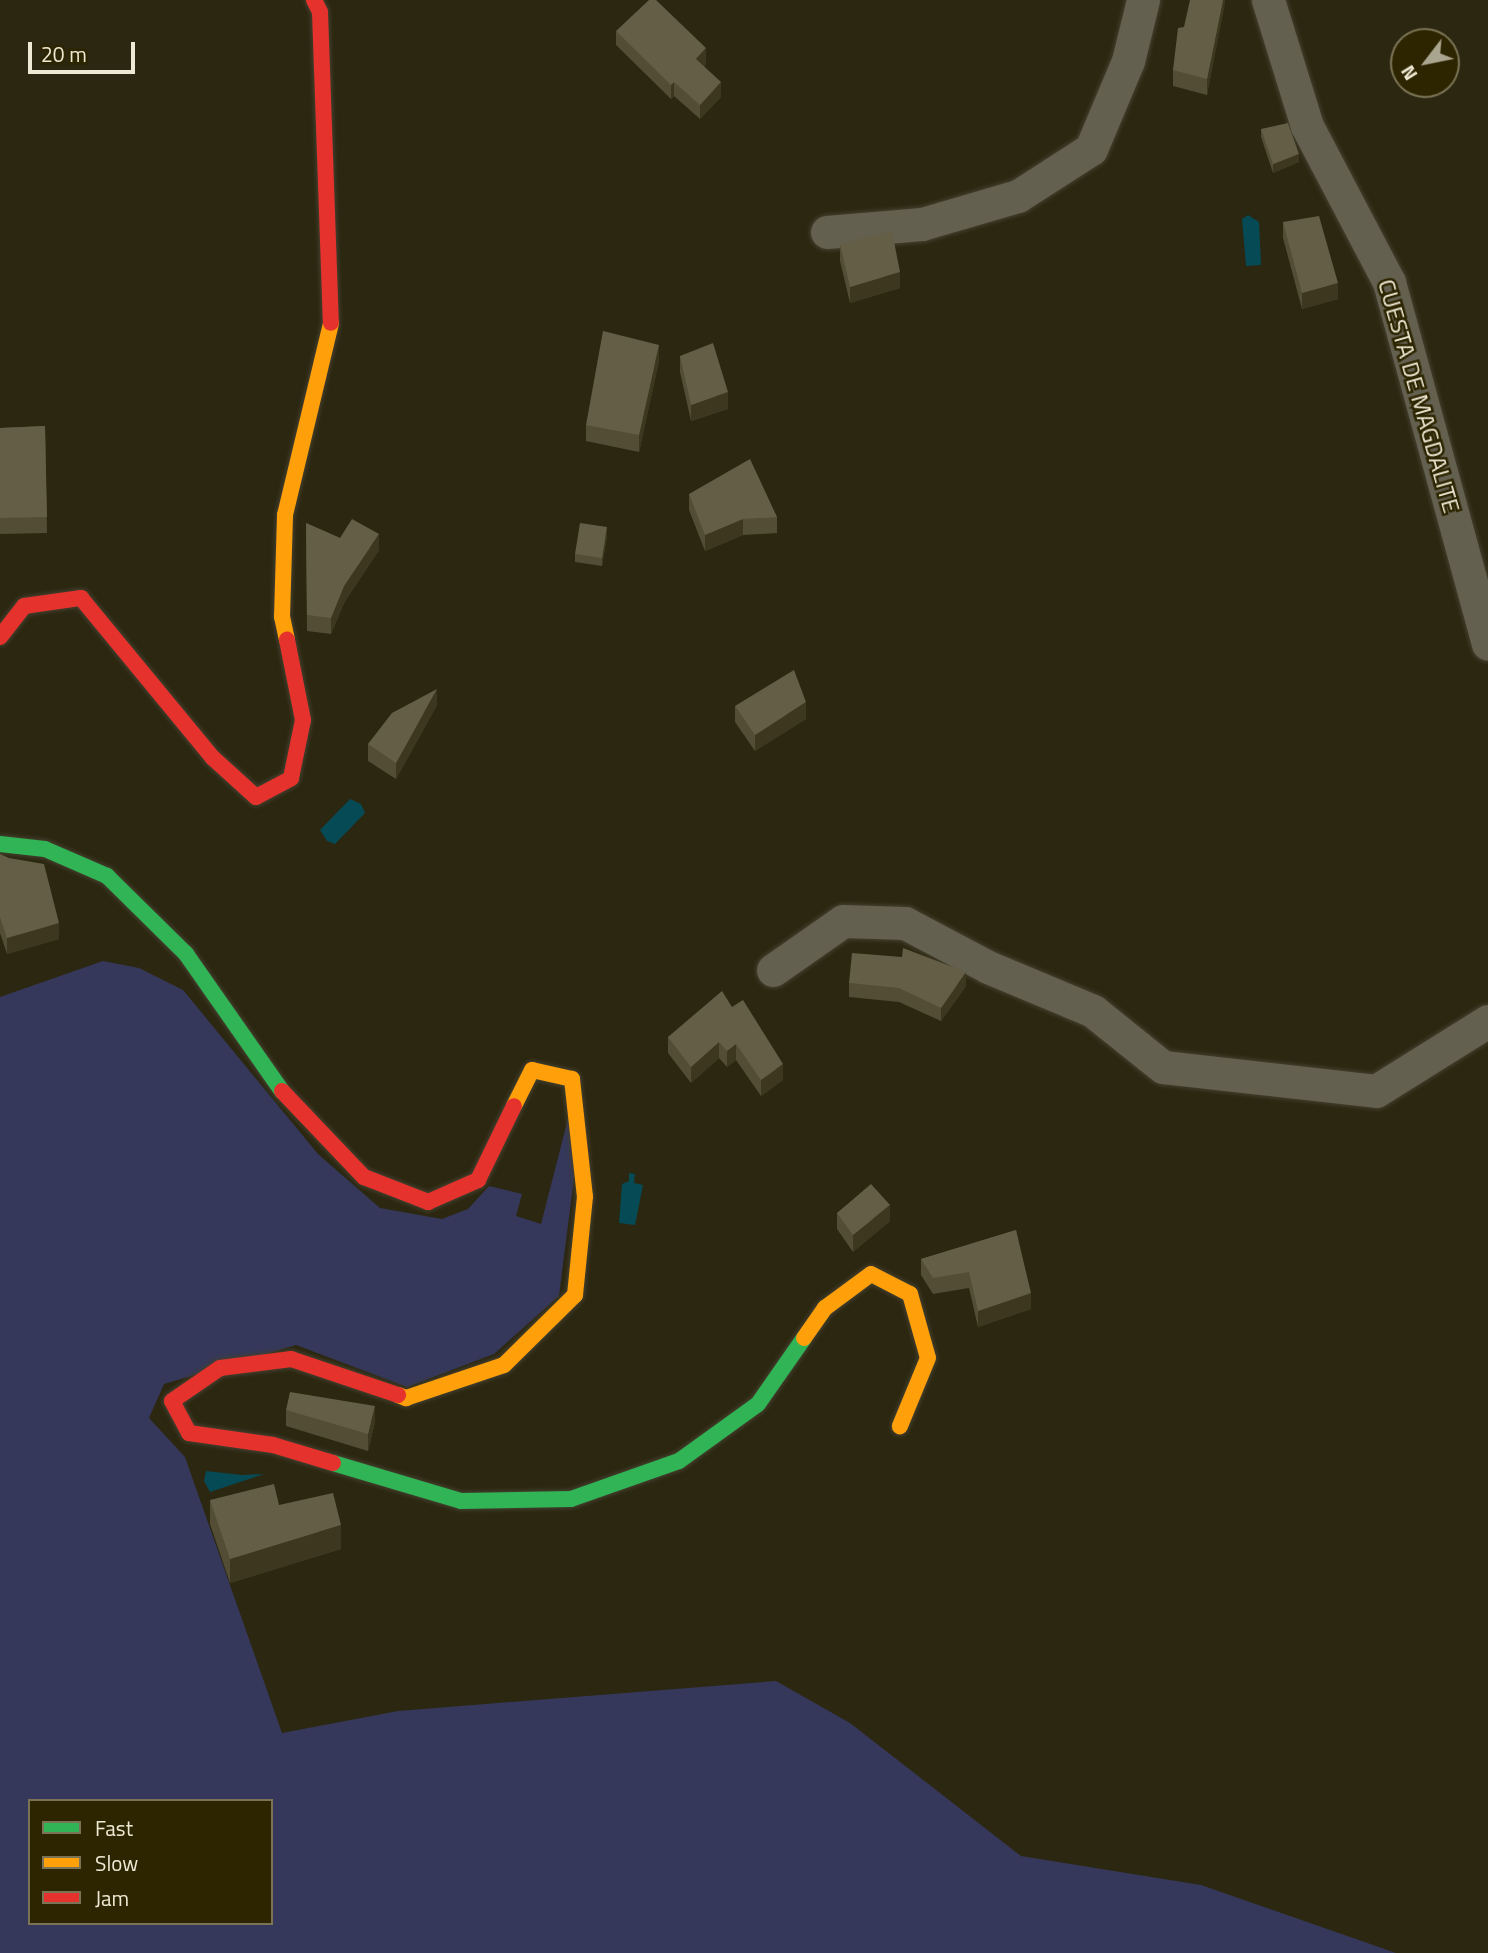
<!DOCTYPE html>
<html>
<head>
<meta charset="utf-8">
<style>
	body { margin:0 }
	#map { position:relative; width:1488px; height:1953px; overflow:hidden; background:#2c2710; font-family:"Titillium Web",sans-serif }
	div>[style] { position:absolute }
	.green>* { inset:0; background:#35385a }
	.water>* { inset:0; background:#064a55 }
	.roads { filter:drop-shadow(0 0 2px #444030) drop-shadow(0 0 2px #444030) }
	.street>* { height:33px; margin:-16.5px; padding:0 16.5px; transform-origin:16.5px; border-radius:16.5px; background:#636050 }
	.fast>* { height:16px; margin:-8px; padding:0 8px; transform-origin:8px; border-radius:8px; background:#30b455 }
	.slow>* { height:16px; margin:-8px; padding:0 8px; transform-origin:8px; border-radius:8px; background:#ff9f0a }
	.jam>* { height:16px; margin:-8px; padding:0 8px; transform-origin:8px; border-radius:8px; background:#e5322d }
	.wall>* { inset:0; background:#524d34 }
	.shaded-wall>* { inset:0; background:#3c371e }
	.building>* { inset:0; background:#635e45 }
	span { translate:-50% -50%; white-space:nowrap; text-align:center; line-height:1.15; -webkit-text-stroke:5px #2d2400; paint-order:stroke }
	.street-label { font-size:24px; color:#eee9d4 }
	.legend { position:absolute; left:28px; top:1799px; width:245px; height:126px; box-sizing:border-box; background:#2d2400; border:2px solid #7a7355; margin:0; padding:9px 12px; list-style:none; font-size:21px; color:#eee9d4 }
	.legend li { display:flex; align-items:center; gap:14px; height:35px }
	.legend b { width:35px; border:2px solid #7a7355 }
	.north { position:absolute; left:1390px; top:28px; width:70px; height:70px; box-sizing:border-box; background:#2d2400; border:2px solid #7a7355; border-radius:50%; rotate:238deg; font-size:19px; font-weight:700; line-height:28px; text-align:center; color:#eee9d4 }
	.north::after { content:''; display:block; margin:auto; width:24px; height:32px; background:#aaa58f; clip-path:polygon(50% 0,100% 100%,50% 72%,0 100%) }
	.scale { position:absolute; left:28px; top:42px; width:107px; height:32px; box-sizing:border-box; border:4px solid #eee9d4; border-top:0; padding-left:9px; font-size:21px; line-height:24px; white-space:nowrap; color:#eee9d4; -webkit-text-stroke:5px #2d2400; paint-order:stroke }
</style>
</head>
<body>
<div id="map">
	<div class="green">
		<div style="clip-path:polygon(evenodd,103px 961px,139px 968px,183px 990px,318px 1154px,380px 1208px,442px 1219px,468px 1209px,489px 1186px,522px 1194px,516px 1216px,541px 1224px,571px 1107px,574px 1178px,559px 1296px,494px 1354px,407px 1387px,296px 1345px,164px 1384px,149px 1418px,185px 1457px,282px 1733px,398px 1711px,776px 1681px,850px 1723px,1021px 1856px,1201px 1885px,1396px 1953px,0 1953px,0 997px,103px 961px,30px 1801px,271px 1801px,271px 1923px,30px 1923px,30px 1801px)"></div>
	</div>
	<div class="water">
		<div style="clip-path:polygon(1248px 215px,1259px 222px,1261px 265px,1246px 266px,1242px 219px)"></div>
		<div style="clip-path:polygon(350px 799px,361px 804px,365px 813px,335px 844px,327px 841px,320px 830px)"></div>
		<div style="clip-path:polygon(629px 1173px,635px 1174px,634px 1183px,643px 1185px,635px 1225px,619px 1223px,622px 1184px,629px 1181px)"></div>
		<div style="clip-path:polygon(206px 1471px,242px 1475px,264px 1474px,210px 1492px,204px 1481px)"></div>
	</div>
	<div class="roads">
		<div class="street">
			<div style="left:1268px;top:0;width:132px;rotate:72.8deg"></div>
			<div style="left:1307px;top:126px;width:176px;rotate:62.3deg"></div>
			<div style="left:1389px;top:282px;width:375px;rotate:74.7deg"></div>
			<div style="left:827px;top:232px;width:95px;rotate:-4.8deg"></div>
			<div style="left:922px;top:224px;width:100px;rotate:-16.3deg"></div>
			<div style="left:1018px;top:196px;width:87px;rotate:-32.8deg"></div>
			<div style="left:1091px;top:149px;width:95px;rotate:-67.2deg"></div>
			<div style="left:1128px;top:61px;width:63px;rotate:-76.2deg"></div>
			<div style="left:773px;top:970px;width:85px;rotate:-35deg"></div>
			<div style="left:843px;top:921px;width:62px;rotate:1.8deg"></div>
			<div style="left:905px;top:923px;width:94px;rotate:27.9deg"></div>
			<div style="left:988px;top:967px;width:114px;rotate:22.7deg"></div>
			<div style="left:1093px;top:1011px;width:90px;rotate:38.7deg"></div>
			<div style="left:1163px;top:1067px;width:214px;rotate:6.4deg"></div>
			<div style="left:1376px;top:1091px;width:132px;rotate:-32deg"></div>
		</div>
		<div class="fast">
			<div style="left:0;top:844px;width:45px;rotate:6.3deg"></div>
			<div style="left:45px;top:849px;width:68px;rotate:23.5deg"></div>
			<div style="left:107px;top:876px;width:111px;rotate:44.6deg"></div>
			<div style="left:186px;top:954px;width:167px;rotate:55deg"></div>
			<div style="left:333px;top:1463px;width:134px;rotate:16.5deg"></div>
			<div style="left:461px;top:1501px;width:110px;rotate:-1deg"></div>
			<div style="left:571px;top:1499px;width:114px;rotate:-19.4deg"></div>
			<div style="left:679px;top:1461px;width:97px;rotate:-35.8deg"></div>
			<div style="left:758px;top:1404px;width:80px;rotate:-55.1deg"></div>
		</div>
		<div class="slow">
			<div style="left:287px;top:640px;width:24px;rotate:-102deg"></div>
			<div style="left:282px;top:617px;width:102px;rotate:-88.3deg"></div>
			<div style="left:285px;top:515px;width:197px;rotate:-76.5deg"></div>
			<div style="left:804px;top:1338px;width:37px;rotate:-55deg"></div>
			<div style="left:825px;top:1308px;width:57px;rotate:-36.5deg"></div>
			<div style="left:871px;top:1274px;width:44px;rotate:27.1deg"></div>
			<div style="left:910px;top:1294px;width:66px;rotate:74.3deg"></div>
			<div style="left:928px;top:1358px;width:74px;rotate:112.4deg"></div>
			<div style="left:398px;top:1395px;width:9px;rotate:21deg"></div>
			<div style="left:406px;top:1398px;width:103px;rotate:-18.6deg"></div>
			<div style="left:504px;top:1365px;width:100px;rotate:-44.6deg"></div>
			<div style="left:575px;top:1295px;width:99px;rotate:-84.2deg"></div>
			<div style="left:585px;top:1197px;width:119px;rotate:-96.3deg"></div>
			<div style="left:572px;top:1079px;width:41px;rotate:-167.3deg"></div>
			<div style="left:532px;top:1070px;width:40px;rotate:116.6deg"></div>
		</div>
		<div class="jam">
			<div style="left:314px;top:0;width:13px;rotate:63deg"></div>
			<div style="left:320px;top:12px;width:311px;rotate:88deg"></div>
			<div style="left:0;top:637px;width:39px;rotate:-52deg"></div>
			<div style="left:24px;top:606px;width:58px;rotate:-8deg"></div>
			<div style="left:81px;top:598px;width:207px;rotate:50.5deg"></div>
			<div style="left:213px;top:758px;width:58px;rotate:42.2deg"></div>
			<div style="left:256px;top:797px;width:40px;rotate:-28deg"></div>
			<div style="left:291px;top:778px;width:59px;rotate:-78.3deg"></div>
			<div style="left:303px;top:720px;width:82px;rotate:-101.3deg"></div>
			<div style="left:282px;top:1091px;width:119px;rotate:46.4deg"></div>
			<div style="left:364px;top:1177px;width:69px;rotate:21.3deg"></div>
			<div style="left:428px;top:1202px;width:55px;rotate:-23.7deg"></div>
			<div style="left:478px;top:1180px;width:82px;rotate:-64.1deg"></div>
			<div style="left:333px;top:1463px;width:63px;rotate:-163.3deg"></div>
			<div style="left:273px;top:1445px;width:85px;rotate:-171.9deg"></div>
			<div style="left:189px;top:1433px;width:36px;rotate:-118deg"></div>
			<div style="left:172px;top:1401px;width:58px;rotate:-34.5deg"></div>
			<div style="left:220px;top:1368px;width:72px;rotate:-7.2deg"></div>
			<div style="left:291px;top:1359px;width:113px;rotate:18.6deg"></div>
		</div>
	</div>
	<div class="wall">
		<div style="clip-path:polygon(1225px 0,1207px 95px,1173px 86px,1173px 70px,1184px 27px)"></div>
		<div style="clip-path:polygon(616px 31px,706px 63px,704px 66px,721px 97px,700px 119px,674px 96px,671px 99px,616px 45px)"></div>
		<div style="clip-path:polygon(1261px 129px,1299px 162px,1273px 173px,1261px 137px)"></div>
		<div style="clip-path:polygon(1283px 222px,1338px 299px,1302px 309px,1283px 238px)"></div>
		<div style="clip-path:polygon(840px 244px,900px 288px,850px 303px,840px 261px)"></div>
		<div style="clip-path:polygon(680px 356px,728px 409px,691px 421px,680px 372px)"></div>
		<div style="clip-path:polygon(659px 361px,639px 452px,586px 441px,586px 425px)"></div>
		<div style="clip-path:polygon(45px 426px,47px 533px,0 534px,0 428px)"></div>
		<div style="clip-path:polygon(689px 494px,777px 517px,777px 533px,743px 535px,705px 551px,689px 510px)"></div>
		<div style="clip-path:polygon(306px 523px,340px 538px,379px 550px,344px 603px,331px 634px,307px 631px)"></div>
		<div style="clip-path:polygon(607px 536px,602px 566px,575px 562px,575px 554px)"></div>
		<div style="clip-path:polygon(437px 705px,396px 779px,368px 761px,368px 744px)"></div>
		<div style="clip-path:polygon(735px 706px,806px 719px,755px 751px,735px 722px)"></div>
		<div style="clip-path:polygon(0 854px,59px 939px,7px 954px,0 933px)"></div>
		<div style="clip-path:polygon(849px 983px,966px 986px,941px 1021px,899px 1002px,849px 997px)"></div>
		<div style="clip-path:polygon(732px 1007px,783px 1080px,761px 1096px,736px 1060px,727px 1067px,719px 1058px,691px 1083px,668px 1053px,668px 1037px)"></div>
		<div style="clip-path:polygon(837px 1213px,890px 1221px,853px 1252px,837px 1229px)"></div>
		<div style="clip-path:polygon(1016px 1230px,1031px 1309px,978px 1327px,969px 1288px,933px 1294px,921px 1275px,921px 1259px)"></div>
		<div style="clip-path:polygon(286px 1410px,375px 1422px,368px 1451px,286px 1426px)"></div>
		<div style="clip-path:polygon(210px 1500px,279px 1505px,341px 1549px,230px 1583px,210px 1524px)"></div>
	</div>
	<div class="shaded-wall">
		<div style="clip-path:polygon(1223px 0,1225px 0,1225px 4px,1207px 95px,1207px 79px)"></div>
		<div style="clip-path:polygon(706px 48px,706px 63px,696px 73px,696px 59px)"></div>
		<div style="clip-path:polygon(674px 82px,674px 96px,671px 99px,671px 85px)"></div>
		<div style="clip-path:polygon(721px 82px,721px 97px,700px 119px,700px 105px)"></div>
		<div style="clip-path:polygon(1299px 154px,1299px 162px,1273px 173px,1273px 164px)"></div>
		<div style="clip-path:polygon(900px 272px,900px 288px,850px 303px,850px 287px)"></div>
		<div style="clip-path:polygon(1338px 283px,1338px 299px,1302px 309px,1302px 293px)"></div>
		<div style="clip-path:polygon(659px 345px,659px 361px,639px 452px,639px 435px)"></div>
		<div style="clip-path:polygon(728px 392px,728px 409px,691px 421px,691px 405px)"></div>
		<div style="clip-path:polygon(743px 519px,743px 535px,705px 551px,705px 535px)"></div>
		<div style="clip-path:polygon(607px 527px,607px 536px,602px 566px,602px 558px)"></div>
		<div style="clip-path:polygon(379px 534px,379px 550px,344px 603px,331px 634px,331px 618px,344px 586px)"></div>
		<div style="clip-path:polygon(437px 689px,437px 705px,396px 779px,396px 763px)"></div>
		<div style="clip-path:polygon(806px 702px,806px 719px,755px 751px,755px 735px)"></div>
		<div style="clip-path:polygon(59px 923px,59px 939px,7px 954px,7px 938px)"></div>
		<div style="clip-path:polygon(966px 972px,966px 986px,941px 1021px,941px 1008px)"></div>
		<div style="clip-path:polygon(719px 1042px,719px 1058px,691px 1083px,691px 1067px)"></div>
		<div style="clip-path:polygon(736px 1044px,736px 1060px,727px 1067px,727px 1051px)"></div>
		<div style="clip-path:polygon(783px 1064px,783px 1080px,761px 1096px,761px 1080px)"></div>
		<div style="clip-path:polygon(890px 1205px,890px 1221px,853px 1252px,853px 1235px)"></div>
		<div style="clip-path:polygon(1031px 1293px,1031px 1309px,978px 1327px,978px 1311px)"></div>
		<div style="clip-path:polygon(375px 1406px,375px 1422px,368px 1451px,368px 1434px)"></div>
		<div style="clip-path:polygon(341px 1525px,341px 1549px,230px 1583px,230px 1559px)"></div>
	</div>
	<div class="building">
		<div style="clip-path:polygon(649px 0,656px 0,706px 48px,696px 59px,721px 82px,700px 105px,674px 82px,671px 85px,616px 31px)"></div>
		<div style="clip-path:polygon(1190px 0,1223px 0,1207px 79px,1173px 70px,1178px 28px,1184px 27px)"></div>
		<div style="clip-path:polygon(1288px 123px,1299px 154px,1273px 164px,1261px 129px)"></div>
		<div style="clip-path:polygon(1319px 216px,1338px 283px,1302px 293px,1283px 222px)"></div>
		<div style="clip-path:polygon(892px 231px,900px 272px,850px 287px,840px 244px)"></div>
		<div style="clip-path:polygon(603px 331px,659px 345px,639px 435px,586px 425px)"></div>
		<div style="clip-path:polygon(713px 343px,728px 392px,691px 405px,680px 356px)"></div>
		<div style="clip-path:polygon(45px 426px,47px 517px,0 518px,0 428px)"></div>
		<div style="clip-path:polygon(750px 459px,777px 517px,743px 519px,705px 535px,689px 494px)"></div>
		<div style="clip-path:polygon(352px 519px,379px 534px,344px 586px,331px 618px,307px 615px,306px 523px,340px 538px)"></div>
		<div style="clip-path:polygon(580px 523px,607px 527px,602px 558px,575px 554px)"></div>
		<div style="clip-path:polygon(794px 670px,806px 702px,755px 735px,735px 706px)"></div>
		<div style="clip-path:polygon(437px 689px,396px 763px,368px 744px,392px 713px)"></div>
		<div style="clip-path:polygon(0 854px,9px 858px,44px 864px,59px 923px,7px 938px,0 917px)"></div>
		<div style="clip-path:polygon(903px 948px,966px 972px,941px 1008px,899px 988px,849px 983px,852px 953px,902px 957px)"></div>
		<div style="clip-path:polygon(722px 991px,732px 1007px,743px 1000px,783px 1064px,761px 1080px,736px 1044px,727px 1051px,719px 1042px,691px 1067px,668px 1037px)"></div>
		<div style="clip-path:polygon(871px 1184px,890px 1205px,853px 1235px,837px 1213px)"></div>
		<div style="clip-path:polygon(1016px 1230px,1031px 1293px,978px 1311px,969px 1272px,933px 1278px,921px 1259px)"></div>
		<div style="clip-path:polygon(290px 1392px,375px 1406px,368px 1434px,286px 1410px)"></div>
		<div style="clip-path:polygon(274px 1484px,279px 1505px,333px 1493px,341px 1525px,230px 1559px,210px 1500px)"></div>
	</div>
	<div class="street-label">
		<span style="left:1419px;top:396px;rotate:74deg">CUESTA DE MAGDALITE</span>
	</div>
	<ul class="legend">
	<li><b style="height:9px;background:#30b455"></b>Fast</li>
	<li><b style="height:9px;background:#ff9f0a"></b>Slow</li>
	<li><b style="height:9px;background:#e5322d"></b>Jam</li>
	</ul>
	<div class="north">N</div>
	<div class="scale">20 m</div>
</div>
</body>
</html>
